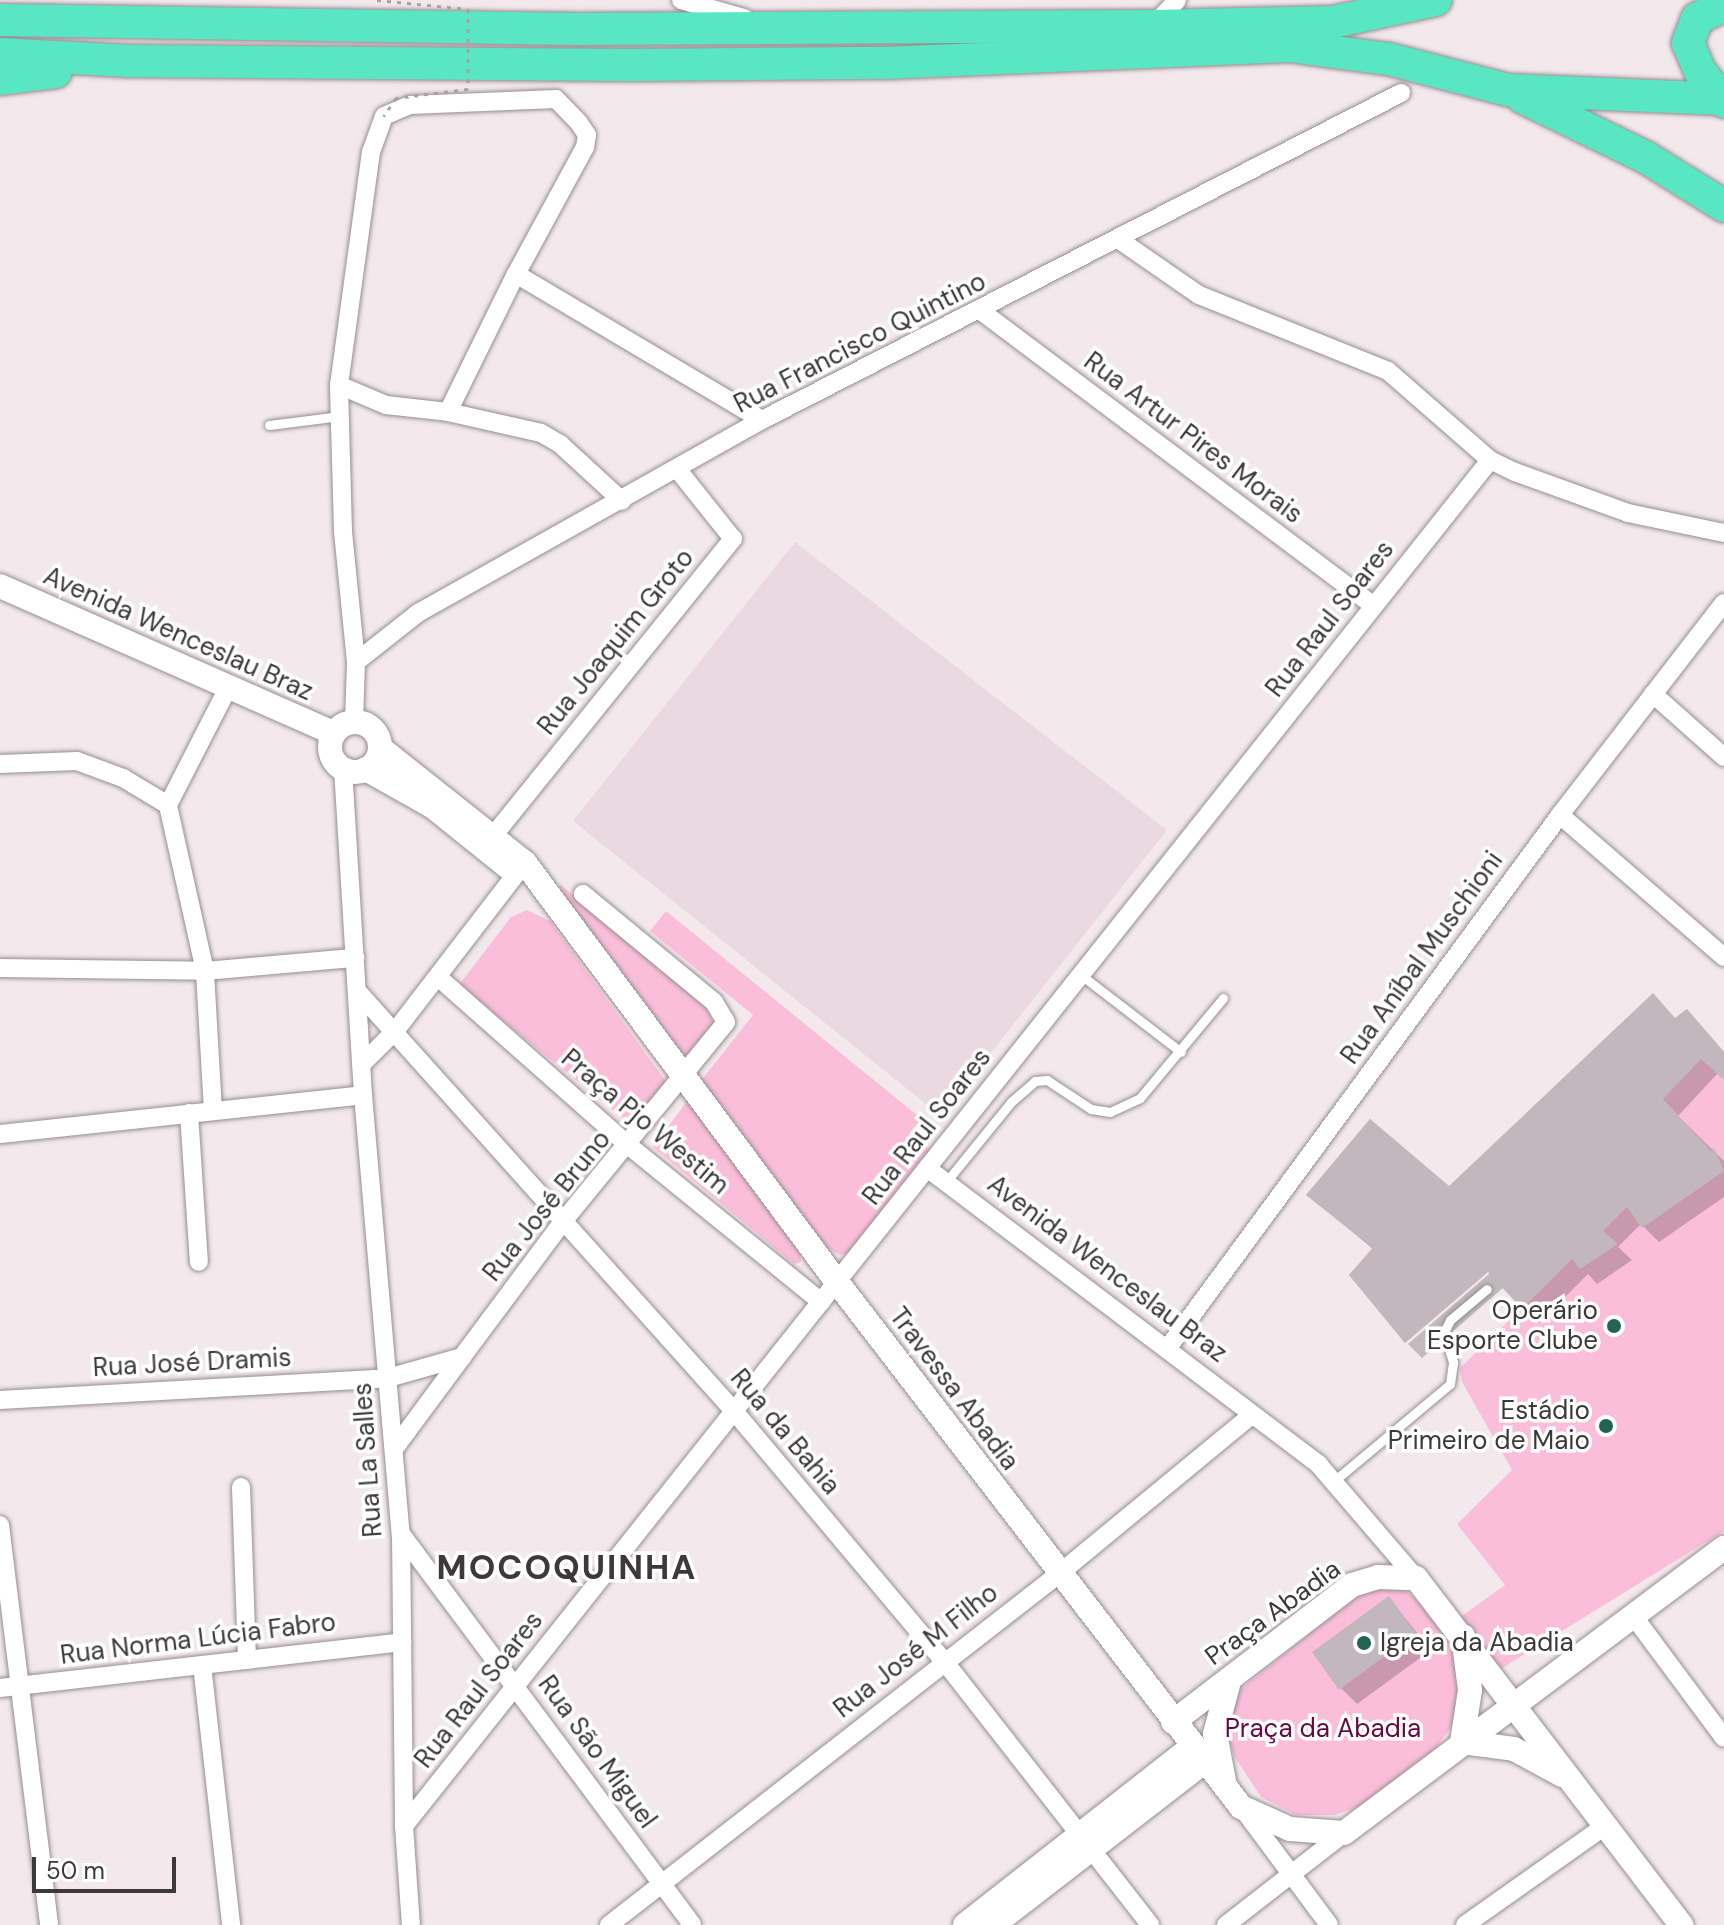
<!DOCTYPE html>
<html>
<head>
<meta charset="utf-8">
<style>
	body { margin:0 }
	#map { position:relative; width:1724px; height:1925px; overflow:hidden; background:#f3e9ed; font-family:"DM Sans",sans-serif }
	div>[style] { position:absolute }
	.built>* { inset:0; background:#ebd9e1 }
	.green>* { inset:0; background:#fabeda }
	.shadow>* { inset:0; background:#0003 }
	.building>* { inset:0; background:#c1b7bc }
	.roads { filter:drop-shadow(0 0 2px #978d91) drop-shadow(0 0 2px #978d91) }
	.lane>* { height:9px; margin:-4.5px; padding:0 4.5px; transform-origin:4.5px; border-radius:4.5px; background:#fff }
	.street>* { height:18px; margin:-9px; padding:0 9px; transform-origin:9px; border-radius:9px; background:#fff }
	.secondary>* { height:24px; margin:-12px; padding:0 12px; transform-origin:12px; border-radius:12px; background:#fff }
	.secondary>.ring { margin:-12px; padding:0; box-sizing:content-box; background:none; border:24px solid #fff; border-radius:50% }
	.highway>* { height:32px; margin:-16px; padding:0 16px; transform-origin:16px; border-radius:16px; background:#58e7c2 }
	.path-bridge>* { height:3px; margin-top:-1.5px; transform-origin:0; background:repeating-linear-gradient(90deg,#a9a1a4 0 4px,transparent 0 10px) }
	.dots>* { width:22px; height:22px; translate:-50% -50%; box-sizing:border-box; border:4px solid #fff; border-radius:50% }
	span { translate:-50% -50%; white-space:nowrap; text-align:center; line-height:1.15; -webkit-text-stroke:7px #fff; paint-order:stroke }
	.street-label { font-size:26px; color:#3d393b }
	.poi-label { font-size:26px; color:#3d393b }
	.right { translate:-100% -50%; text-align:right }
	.left { translate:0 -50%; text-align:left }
	.park-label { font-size:26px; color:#690644 }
	.district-label { font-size:34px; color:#3d393b; font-weight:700; letter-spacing:2px }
	.scale { position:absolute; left:32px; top:1857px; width:144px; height:36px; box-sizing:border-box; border:4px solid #3d393b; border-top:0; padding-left:10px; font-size:24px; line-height:28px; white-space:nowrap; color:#3d393b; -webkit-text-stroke:6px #fff; paint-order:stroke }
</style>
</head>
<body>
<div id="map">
	<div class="built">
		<div style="clip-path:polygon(795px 542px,1167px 830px,941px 1116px,573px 821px)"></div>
	</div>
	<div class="green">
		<div style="clip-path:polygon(560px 884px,708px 1009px,714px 1027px,689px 1056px,683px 1055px,562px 896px)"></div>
		<div style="clip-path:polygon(527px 910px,550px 921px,667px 1083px,634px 1127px,459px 985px,511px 917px)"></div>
		<div style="clip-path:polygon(666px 911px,923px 1120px,911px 1135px,933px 1152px,852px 1252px,840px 1255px,827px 1248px,700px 1082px,753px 1015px,650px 931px)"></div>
		<div style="clip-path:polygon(1687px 1009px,1724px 1052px,1724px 1531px,1499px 1670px,1459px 1618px,1505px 1585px,1457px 1524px,1512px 1470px,1462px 1382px,1460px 1368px,1522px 1308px,1488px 1272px,1405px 1343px,1349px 1275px,1372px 1248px,1306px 1195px,1370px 1119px,1449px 1186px)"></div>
		<div style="clip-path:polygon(688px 1100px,800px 1253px,801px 1262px,794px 1264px,653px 1147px)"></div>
		<div style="clip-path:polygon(1378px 1589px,1406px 1591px,1425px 1606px,1458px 1657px,1459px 1716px,1435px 1749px,1360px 1807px,1334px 1815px,1296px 1815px,1261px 1797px,1234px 1756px,1226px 1730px,1232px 1696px,1354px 1598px)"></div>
	</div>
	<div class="shadow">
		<div style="clip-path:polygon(1676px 1020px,1724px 1052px,1724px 1078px,1718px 1073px,1678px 1116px,1724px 1161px,1724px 1197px,1659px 1242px,1641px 1224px,1618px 1247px,1632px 1260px,1597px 1284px,1588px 1274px,1539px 1323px,1504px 1287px,1422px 1358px,1408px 1344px,1497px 1267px,1374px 1250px,1309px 1195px,1449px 1189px)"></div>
		<div style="clip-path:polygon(1389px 1598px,1431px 1650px,1357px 1704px,1341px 1688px)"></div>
	</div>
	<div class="building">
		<div style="clip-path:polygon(1653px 993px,1675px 1018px,1687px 1009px,1724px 1052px,1724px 1080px,1701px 1059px,1663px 1099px,1711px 1151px,1714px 1148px,1724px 1171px,1642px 1228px,1627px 1207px,1603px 1231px,1618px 1244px,1580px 1269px,1572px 1259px,1522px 1309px,1488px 1272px,1405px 1343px,1349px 1275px,1373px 1248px,1306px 1195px,1370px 1119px,1449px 1186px)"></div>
		<div style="clip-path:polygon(1389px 1596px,1416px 1633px,1339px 1690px,1312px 1652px)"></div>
	</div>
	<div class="roads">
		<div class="lane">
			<div style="left:269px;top:425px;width:72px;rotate:-7.2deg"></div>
			<div style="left:1081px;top:975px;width:126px;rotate:37.6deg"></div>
			<div style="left:946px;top:1182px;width:103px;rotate:-50.9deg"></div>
			<div style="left:1011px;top:1102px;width:32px;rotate:-41deg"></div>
			<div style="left:1035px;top:1081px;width:12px;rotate:-5deg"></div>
			<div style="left:1047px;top:1080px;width:53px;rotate:33.4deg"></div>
			<div style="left:1091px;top:1109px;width:19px;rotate:9deg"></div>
			<div style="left:1110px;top:1112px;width:33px;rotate:-25deg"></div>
			<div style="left:1140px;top:1098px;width:130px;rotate:-50.3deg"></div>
			<div style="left:1334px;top:1481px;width:151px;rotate:-39.9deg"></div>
			<div style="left:1450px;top:1384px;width:22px;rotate:-82deg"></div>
			<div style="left:1453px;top:1362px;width:31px;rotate:-107deg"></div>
			<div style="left:1444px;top:1332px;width:13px;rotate:-63deg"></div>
			<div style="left:1450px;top:1320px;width:48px;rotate:-40deg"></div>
		</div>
		<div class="street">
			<div style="left:681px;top:0;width:66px;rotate:15.9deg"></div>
			<div style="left:1153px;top:26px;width:35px;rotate:-47deg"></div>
			<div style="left:1118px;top:239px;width:98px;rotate:34.7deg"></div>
			<div style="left:1199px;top:295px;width:204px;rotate:21.9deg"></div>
			<div style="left:1388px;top:371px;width:135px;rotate:41.1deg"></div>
			<div style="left:1490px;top:460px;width:28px;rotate:26deg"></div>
			<div style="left:1515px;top:472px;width:120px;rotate:19.9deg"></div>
			<div style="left:1628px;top:513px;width:98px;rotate:11.8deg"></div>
			<div style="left:981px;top:311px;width:491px;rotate:36.9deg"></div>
			<div style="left:339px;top:385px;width:51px;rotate:23.1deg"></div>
			<div style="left:386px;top:405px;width:62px;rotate:6.4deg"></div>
			<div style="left:448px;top:412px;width:95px;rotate:12.7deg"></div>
			<div style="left:541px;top:433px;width:22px;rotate:30deg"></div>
			<div style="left:560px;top:444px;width:84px;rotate:42.6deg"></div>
			<div style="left:448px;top:412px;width:154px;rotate:-63.8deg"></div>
			<div style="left:516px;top:274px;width:286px;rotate:30.7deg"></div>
			<div style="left:356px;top:662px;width:79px;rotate:-38.3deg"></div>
			<div style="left:418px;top:613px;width:394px;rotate:-29.3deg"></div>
			<div style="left:762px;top:420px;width:718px;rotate:-27.1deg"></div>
			<div style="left:1653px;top:694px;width:95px;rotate:41.6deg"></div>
			<div style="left:354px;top:722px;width:60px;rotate:-88.1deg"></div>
			<div style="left:356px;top:662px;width:132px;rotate:-95.7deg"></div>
			<div style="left:343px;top:531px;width:146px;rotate:-91.6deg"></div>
			<div style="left:339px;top:385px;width:235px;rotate:-82.2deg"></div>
			<div style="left:371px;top:152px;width:38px;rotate:-70deg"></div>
			<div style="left:384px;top:116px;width:28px;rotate:-23deg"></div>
			<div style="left:410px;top:105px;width:146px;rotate:-2.4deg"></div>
			<div style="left:556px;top:99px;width:33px;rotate:46deg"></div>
			<div style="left:579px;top:123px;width:14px;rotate:56deg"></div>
			<div style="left:587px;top:135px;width:12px;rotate:99deg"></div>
			<div style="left:585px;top:147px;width:145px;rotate:118.5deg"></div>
			<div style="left:0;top:764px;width:77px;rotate:-2.2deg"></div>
			<div style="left:77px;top:761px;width:49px;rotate:20.3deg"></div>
			<div style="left:123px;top:778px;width:52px;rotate:31deg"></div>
			<div style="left:343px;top:768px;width:328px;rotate:86.5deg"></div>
			<div style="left:363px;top:1095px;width:441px;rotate:85.1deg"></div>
			<div style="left:401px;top:1534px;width:292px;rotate:89.4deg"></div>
			<div style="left:404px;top:1826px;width:99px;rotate:86deg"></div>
			<div style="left:1560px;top:815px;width:217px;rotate:40.9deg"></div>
			<div style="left:485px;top:846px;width:395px;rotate:-51.1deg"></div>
			<div style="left:733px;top:539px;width:88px;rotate:-128.6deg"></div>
			<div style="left:0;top:968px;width:205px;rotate:0.8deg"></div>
			<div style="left:205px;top:971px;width:151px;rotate:-5deg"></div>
			<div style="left:438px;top:977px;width:254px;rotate:41.5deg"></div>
			<div style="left:628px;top:1145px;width:249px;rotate:39.1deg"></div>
			<div style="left:358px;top:992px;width:563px;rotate:48.1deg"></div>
			<div style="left:734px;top:1411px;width:326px;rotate:50deg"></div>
			<div style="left:944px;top:1661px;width:335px;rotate:52deg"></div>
			<div style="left:362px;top:1064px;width:48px;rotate:-45deg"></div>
			<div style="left:396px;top:1030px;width:208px;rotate:-52.4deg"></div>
			<div style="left:213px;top:1111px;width:140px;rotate:-93.3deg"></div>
			<div style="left:205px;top:971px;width:170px;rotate:-102.6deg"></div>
			<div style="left:168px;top:805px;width:131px;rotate:-62.9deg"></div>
			<div style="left:189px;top:1113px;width:149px;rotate:86.2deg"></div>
			<div style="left:0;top:1134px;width:365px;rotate:-6.1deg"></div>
			<div style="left:927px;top:1168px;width:492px;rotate:37.1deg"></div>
			<div style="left:1319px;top:1465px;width:149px;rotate:49.4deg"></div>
			<div style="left:1167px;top:1349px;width:663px;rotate:-53.65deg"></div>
			<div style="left:1560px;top:815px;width:268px;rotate:-52.3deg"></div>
			<div style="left:0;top:1400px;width:389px;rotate:-3.2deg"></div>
			<div style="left:388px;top:1378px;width:77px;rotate:-15.8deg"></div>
			<div style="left:462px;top:1357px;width:172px;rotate:-53.3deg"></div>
			<div style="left:565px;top:1219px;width:254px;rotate:-50.7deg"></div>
			<div style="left:726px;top:1022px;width:23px;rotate:-121deg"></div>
			<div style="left:714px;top:1002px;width:170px;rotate:-140.5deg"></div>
			<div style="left:394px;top:1449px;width:114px;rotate:-53.5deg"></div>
			<div style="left:241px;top:1487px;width:173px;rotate:88deg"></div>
			<div style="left:0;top:1525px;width:403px;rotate:83deg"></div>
			<div style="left:401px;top:1534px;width:487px;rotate:53.3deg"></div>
			<div style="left:1632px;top:1614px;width:154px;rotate:53.4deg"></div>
			<div style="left:202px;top:1665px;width:262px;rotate:83.6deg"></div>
			<div style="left:0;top:1688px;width:405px;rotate:-6.5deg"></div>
			<div style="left:1243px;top:1809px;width:144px;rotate:53.4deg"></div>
			<div style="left:404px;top:1826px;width:1745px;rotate:-51.51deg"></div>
			<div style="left:609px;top:1925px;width:572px;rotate:-37.97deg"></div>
			<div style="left:1060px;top:1573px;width:249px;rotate:-39.5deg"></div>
			<div style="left:1226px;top:1925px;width:150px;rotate:-37.9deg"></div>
			<div style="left:1465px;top:1925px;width:173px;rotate:-35.3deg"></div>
		</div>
		<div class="secondary">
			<div style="left:0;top:586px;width:365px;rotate:23.8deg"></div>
			<div class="ring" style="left:330px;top:722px;width:26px;height:26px"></div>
			<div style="left:380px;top:748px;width:185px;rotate:38.4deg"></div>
			<div style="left:525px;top:863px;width:522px;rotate:53.33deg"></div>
			<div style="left:837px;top:1282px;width:662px;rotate:52.42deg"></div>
			<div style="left:1241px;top:1807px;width:54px;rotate:24.2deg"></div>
			<div style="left:1290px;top:1829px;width:54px;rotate:4.2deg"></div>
			<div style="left:1344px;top:1833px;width:475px;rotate:-36.9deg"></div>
			<div style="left:366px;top:769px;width:76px;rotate:29.3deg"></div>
			<div style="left:432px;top:806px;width:102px;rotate:38.7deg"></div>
			<div style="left:1463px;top:1636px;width:54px;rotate:82.6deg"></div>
			<div style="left:1470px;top:1690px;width:53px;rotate:98.7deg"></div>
			<div style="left:1462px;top:1742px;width:52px;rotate:7.7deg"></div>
			<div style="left:1514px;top:1749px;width:55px;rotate:28.4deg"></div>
			<div style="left:1173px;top:1722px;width:225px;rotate:-37.4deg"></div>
			<div style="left:1352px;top:1585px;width:27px;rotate:-17deg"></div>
			<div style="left:1378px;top:1577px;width:38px;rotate:2deg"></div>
			<div style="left:1416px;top:1578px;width:437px;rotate:52.6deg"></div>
			<div style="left:1224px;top:1781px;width:48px;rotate:-100.8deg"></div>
			<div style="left:1215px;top:1734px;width:55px;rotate:-75.2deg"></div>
			<div style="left:965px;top:1925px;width:290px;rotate:-38.1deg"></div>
			<div style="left:993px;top:1925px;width:268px;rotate:-37.7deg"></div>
		</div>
		<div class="highway">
			<div style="left:1724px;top:5px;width:30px;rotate:153deg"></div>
			<div style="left:1697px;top:19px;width:26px;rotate:111deg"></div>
			<div style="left:1688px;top:43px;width:30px;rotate:67deg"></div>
			<div style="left:1700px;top:71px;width:39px;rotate:52deg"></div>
			<div style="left:0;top:20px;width:578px;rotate:0.89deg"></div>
			<div style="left:578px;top:29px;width:575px;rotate:-0.3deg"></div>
			<div style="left:1153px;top:26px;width:180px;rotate:-1.3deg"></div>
			<div style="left:1333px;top:22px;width:105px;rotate:-12.1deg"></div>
			<div style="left:0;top:54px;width:129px;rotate:3.1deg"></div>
			<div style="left:129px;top:61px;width:503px;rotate:0.46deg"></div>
			<div style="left:632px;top:65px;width:253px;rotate:-0.5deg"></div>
			<div style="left:885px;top:63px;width:404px;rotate:-2.4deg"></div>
			<div style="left:1289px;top:46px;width:101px;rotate:7.4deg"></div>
			<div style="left:1389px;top:59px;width:123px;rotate:14.6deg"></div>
			<div style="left:1508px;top:90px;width:216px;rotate:2.4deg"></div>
			<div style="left:0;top:79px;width:56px;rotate:-7.1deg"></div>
			<div style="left:1522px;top:97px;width:139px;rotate:26deg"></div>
			<div style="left:1647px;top:158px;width:91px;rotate:31.9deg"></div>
		</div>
	</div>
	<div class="path-bridge">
		<div style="left:377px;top:0;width:91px;rotate:5.6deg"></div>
		<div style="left:468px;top:9px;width:80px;rotate:90deg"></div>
		<div style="left:468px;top:89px;width:73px;rotate:172.9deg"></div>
		<div style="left:396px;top:98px;width:22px;rotate:124deg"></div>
	</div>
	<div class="dots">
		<div style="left:1614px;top:1326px;background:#226352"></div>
		<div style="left:1606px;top:1426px;background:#226352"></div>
		<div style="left:1364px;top:1643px;background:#226352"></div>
	</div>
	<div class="street-label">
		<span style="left:860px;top:343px;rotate:-27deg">Rua Francisco Quintino</span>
		<span style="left:1193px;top:438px;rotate:37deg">Rua Artur Pires Morais</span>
		<span style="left:1330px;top:619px;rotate:-52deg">Rua Raul Soares</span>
		<span style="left:178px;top:634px;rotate:24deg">Avenida Wenceslau Braz</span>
		<span style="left:616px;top:642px;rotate:-51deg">Rua Joaquim Groto</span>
		<span style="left:1422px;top:958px;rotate:-54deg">Rua Aníbal Muschioni</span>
		<span style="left:645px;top:1122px;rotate:40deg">Praça Pjo Westim</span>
		<span style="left:927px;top:1127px;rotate:-52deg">Rua Raul Soares</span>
		<span style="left:547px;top:1206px;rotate:-51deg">Rua José Bruno</span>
		<span style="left:1107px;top:1269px;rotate:37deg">Avenida Wenceslau Braz</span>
		<span style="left:192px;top:1363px;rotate:-3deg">Rua José Dramis</span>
		<span style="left:954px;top:1389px;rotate:53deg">Travessa Abadia</span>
		<span style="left:785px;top:1432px;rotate:50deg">Rua da Bahia</span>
		<span style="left:368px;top:1460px;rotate:-94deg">Rua La Salles</span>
		<span style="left:1273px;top:1613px;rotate:-36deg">Praça Abadia</span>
		<span style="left:198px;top:1639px;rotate:-7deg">Rua Norma Lúcia Fabro</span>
		<span style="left:916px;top:1651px;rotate:-38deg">Rua José M Filho</span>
		<span style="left:479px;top:1690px;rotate:-52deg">Rua Raul Soares</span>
		<span style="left:597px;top:1752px;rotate:54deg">Rua São Miguel</span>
	</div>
	<div class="poi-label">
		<span class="right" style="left:1598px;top:1326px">Operário<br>Esporte Clube</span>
		<span class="right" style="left:1590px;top:1426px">Estádio<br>Primeiro de Maio</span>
		<span class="left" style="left:1380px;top:1643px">Igreja da Abadia</span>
	</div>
	<div class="park-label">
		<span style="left:1323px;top:1729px">Praça da Abadia</span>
	</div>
	<div class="district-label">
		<span style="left:567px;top:1568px">MOCOQUINHA</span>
	</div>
	<div class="scale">50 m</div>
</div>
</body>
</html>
